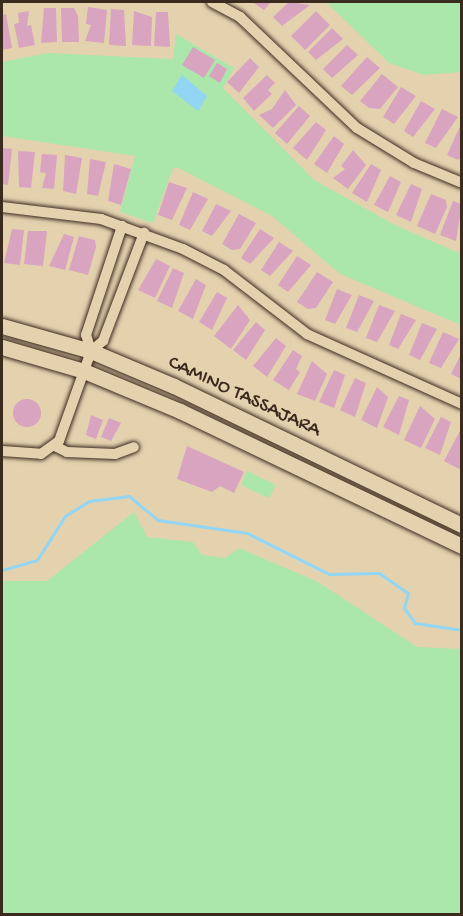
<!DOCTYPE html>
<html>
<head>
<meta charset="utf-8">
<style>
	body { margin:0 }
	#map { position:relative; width:463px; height:916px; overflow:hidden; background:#e4d2af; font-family:"Gochi Hand",sans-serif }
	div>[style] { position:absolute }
	.green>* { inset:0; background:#abe6ab }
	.water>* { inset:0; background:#92d6f4 }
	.stream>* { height:3px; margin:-1.5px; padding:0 1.5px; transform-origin:1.5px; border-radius:1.5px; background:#92d6f4 }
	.building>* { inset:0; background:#d8a4bf }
	.round { border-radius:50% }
	.roads { filter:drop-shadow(0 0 2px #3b2a1e) drop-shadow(0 0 2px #3b2a1e) }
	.minor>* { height:10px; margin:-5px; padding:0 5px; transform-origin:5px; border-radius:5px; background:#e4d2af }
	.secondary>* { height:15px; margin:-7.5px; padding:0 7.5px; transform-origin:7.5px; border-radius:7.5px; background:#e4d2af }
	span { translate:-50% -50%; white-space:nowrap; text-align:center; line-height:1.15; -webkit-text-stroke:5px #e4d2af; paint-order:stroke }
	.street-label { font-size:20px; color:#3b2a1e }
	.frame { position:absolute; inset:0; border:3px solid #3b2a1e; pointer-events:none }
</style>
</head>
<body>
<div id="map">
	<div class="green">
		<div style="clip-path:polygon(326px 2px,461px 2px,461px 72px,424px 75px,389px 63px)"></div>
		<div style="clip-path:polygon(176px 34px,234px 68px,223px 88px,314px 180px,393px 224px,461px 254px,461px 325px,340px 274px,272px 216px,178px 168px,173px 168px,153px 223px,120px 212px,135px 156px,2px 136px,2px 62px,48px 53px,173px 59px)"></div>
		<div style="clip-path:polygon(247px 471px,276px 485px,269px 498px,241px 485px)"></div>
		<div style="clip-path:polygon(134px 512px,147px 537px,193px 542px,202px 555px,225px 558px,239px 548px,318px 582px,417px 647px,461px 649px,461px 914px,2px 914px,2px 581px,47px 581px)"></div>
	</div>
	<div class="water">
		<div style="clip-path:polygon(182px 75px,207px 96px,198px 111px,172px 91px)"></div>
	</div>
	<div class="stream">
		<div style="left:2px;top:570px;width:36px;rotate:-16deg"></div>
		<div style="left:37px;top:560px;width:52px;rotate:-57.5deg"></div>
		<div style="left:65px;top:516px;width:28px;rotate:-32deg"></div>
		<div style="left:89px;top:501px;width:40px;rotate:-7.1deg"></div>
		<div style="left:129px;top:496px;width:38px;rotate:40deg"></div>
		<div style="left:158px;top:520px;width:90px;rotate:8.3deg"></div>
		<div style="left:247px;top:533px;width:92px;rotate:26.6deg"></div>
		<div style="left:329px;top:574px;width:50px;rotate:-1.1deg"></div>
		<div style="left:379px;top:573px;width:35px;rotate:35deg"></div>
		<div style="left:408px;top:593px;width:16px;rotate:105deg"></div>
		<div style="left:404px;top:608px;width:19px;rotate:54deg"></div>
		<div style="left:415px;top:623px;width:48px;rotate:8.5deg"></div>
	</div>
	<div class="building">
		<div style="clip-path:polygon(252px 2px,271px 2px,264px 10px)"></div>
		<div style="clip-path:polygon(289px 2px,310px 5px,282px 26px,273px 17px)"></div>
		<div style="clip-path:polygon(88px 7px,107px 10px,104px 43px,85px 41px,91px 25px,86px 24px)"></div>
		<div style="clip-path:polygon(44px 8px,56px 8px,57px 42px,41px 43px)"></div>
		<div style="clip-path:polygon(61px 8px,74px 8px,78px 16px,79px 42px,62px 42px)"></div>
		<div style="clip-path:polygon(111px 9px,124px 10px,126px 46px,109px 45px)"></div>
		<div style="clip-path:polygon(29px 11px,27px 26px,31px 25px,35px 45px,19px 48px,14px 24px,19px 23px,18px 13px)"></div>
		<div style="clip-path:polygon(134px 11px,152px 17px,151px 46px,132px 45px)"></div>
		<div style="clip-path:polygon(316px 11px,330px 25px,305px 50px,291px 36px)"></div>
		<div style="clip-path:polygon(156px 12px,168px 12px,170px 47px,154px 46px)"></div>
		<div style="clip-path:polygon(6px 14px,12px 48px,2px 50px,2px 15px)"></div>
		<div style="clip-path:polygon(332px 28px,343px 39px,316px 60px,308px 52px)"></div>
		<div style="clip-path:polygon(347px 45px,358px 55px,332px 78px,323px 69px)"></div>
		<div style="clip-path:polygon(193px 47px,215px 60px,204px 78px,182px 65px)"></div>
		<div style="clip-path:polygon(367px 57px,380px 68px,352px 95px,341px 86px)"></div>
		<div style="clip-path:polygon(250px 58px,259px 67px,239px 93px,227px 82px)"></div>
		<div style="clip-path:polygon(217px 63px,227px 69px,220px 83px,209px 76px)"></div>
		<div style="clip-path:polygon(382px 74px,398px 87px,380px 109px,369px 108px,360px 101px)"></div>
		<div style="clip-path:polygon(267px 75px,275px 83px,268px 90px,272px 94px,254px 111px,243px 98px)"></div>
		<div style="clip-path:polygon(401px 87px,416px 96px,394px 124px,383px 117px)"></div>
		<div style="clip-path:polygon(285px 90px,296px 105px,273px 128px,259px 115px,272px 109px)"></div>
		<div style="clip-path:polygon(421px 101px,435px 109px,413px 137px,404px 131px)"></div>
		<div style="clip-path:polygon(299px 106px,310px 116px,287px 144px,275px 133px)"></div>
		<div style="clip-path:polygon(442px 109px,458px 117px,436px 148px,425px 143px)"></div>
		<div style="clip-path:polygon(316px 122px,326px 130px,307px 160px,293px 148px)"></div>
		<div style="clip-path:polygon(462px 122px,462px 157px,458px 160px,447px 155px)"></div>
		<div style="clip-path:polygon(334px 136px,344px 144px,327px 173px,314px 164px)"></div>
		<div style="clip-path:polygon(2px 148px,12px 149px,8px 185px,2px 184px)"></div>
		<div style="clip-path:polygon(353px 150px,366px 165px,348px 189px,333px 178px,345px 169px,341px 166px)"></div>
		<div style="clip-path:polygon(18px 151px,35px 152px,31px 188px,19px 187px)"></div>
		<div style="clip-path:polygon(42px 154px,57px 155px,54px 189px,42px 188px,46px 173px,40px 172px)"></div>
		<div style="clip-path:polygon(65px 155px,82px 158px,76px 194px,63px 191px)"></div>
		<div style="clip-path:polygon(90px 159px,106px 162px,98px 196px,87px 194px)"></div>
		<div style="clip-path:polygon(114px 164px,131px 169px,121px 205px,108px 201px)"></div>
		<div style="clip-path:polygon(371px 164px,381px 170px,367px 202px,352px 193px)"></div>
		<div style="clip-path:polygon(390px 176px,401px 182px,388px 212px,374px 205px)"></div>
		<div style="clip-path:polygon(169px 182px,187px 188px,172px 220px,158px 215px)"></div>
		<div style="clip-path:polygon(411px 184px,422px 189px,411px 222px,396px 215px)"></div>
		<div style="clip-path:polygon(193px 192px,208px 199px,190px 230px,179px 225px)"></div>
		<div style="clip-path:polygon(431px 194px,446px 200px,447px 207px,435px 234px,417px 226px)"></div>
		<div style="clip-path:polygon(453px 201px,462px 204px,456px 241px,440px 235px)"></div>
		<div style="clip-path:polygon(216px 204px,231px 211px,212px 236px,202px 231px)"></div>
		<div style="clip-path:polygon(239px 214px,256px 223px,240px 249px,232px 250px,222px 244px)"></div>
		<div style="clip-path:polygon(12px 229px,24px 230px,20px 265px,4px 263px)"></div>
		<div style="clip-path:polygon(260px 229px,274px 238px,250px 264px,241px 258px)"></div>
		<div style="clip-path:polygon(28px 231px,47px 231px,43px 266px,24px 264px)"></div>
		<div style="clip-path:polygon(64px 234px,74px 237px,65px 270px,49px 266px)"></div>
		<div style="clip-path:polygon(79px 236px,95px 240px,96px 247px,88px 275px,69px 270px)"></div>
		<div style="clip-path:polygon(279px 242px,293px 251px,270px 276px,261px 270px)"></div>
		<div style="clip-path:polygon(297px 256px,311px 265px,288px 292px,278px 285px)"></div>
		<div style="clip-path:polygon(156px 259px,170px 266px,155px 298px,138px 290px)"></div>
		<div style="clip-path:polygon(173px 268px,184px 273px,172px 308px,157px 301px)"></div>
		<div style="clip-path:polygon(317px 272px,333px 282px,316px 308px,308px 309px,297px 302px)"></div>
		<div style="clip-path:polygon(196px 279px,206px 285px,193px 319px,178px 311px)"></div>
		<div style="clip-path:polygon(337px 289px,352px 295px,335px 324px,325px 320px)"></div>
		<div style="clip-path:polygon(217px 292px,227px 298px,212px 330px,199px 322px)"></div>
		<div style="clip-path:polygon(359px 295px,374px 301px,357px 332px,346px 328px)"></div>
		<div style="clip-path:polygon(238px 305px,250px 320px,231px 349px,214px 336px)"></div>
		<div style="clip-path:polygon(379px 305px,395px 311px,377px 342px,366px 338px)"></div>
		<div style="clip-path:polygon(401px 314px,416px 320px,398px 349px,389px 345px)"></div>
		<div style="clip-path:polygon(256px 322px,265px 330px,246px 360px,233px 350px)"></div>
		<div style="clip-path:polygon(422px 323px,437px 329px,420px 360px,409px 355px)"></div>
		<div style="clip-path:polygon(443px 332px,459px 339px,441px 368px,429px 363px)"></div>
		<div style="clip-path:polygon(276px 338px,286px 346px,267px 377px,253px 366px)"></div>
		<div style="clip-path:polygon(293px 350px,302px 356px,296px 369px,300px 372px,289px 390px,273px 380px)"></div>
		<div style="clip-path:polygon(462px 352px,462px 378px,461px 379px,451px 374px)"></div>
		<div style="clip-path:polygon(312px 361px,327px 374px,315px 401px,297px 394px)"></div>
		<div style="clip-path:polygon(334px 370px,345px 375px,334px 408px,319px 402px)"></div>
		<div style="clip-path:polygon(355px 378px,366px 383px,355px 417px,340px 410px)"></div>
		<div style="clip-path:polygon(377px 387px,388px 397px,377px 428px,361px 420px)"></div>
		<div style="clip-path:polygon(399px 396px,409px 400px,399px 435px,383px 427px)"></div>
		<div class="round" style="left:13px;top:399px;width:28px;height:28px"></div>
		<div style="clip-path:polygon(420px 406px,435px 419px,421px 448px,404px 440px)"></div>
		<div style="clip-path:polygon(91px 415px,103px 420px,96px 439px,86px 435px)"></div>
		<div style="clip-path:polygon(441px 417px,451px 422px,440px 455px,425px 448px)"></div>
		<div style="clip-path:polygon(109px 418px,121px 423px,111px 441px,101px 437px)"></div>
		<div style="clip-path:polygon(462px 427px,462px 463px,459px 469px,444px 461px)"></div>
		<div style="clip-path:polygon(187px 446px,244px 472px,234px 493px,220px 486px,212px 492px,177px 479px)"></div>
	</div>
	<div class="roads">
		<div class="minor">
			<div style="left:212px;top:2px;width:32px;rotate:28deg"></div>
			<div style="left:240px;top:17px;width:161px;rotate:43.5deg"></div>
			<div style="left:357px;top:128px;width:67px;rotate:31.6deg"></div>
			<div style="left:414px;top:163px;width:52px;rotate:22.6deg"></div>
			<div style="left:2px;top:207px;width:100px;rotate:6.9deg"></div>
			<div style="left:101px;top:219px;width:87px;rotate:20.1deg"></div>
			<div style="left:183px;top:249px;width:46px;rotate:27.1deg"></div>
			<div style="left:224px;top:270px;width:105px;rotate:37.6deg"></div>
			<div style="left:307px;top:334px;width:170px;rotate:24.3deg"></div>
			<div style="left:91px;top:351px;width:17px;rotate:-107deg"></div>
			<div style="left:86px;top:335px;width:115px;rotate:-71.7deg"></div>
			<div style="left:55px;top:446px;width:13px;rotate:27deg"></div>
			<div style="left:67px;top:452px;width:48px;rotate:2.4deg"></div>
			<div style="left:115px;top:454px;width:20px;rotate:-20deg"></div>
			<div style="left:2px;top:451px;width:39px;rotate:4deg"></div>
			<div style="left:41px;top:454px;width:22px;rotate:-36deg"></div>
			<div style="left:59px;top:441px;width:96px;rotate:-70.4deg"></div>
			<div style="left:91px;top:351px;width:16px;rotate:-40deg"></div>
			<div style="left:103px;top:341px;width:116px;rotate:-69.2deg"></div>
		</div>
		<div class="secondary">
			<div style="left:2px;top:326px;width:92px;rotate:15.7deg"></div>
			<div style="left:91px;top:351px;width:90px;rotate:22.9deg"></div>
			<div style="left:174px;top:386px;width:320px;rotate:25.8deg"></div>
			<div style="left:2px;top:347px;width:85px;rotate:16.3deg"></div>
			<div style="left:84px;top:371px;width:104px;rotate:22.6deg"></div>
			<div style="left:180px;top:411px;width:313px;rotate:25.6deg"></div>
		</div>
	</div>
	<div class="street-label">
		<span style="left:244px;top:397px;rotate:25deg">CAMINO TASSAJARA</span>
	</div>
	<div class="frame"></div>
</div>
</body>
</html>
